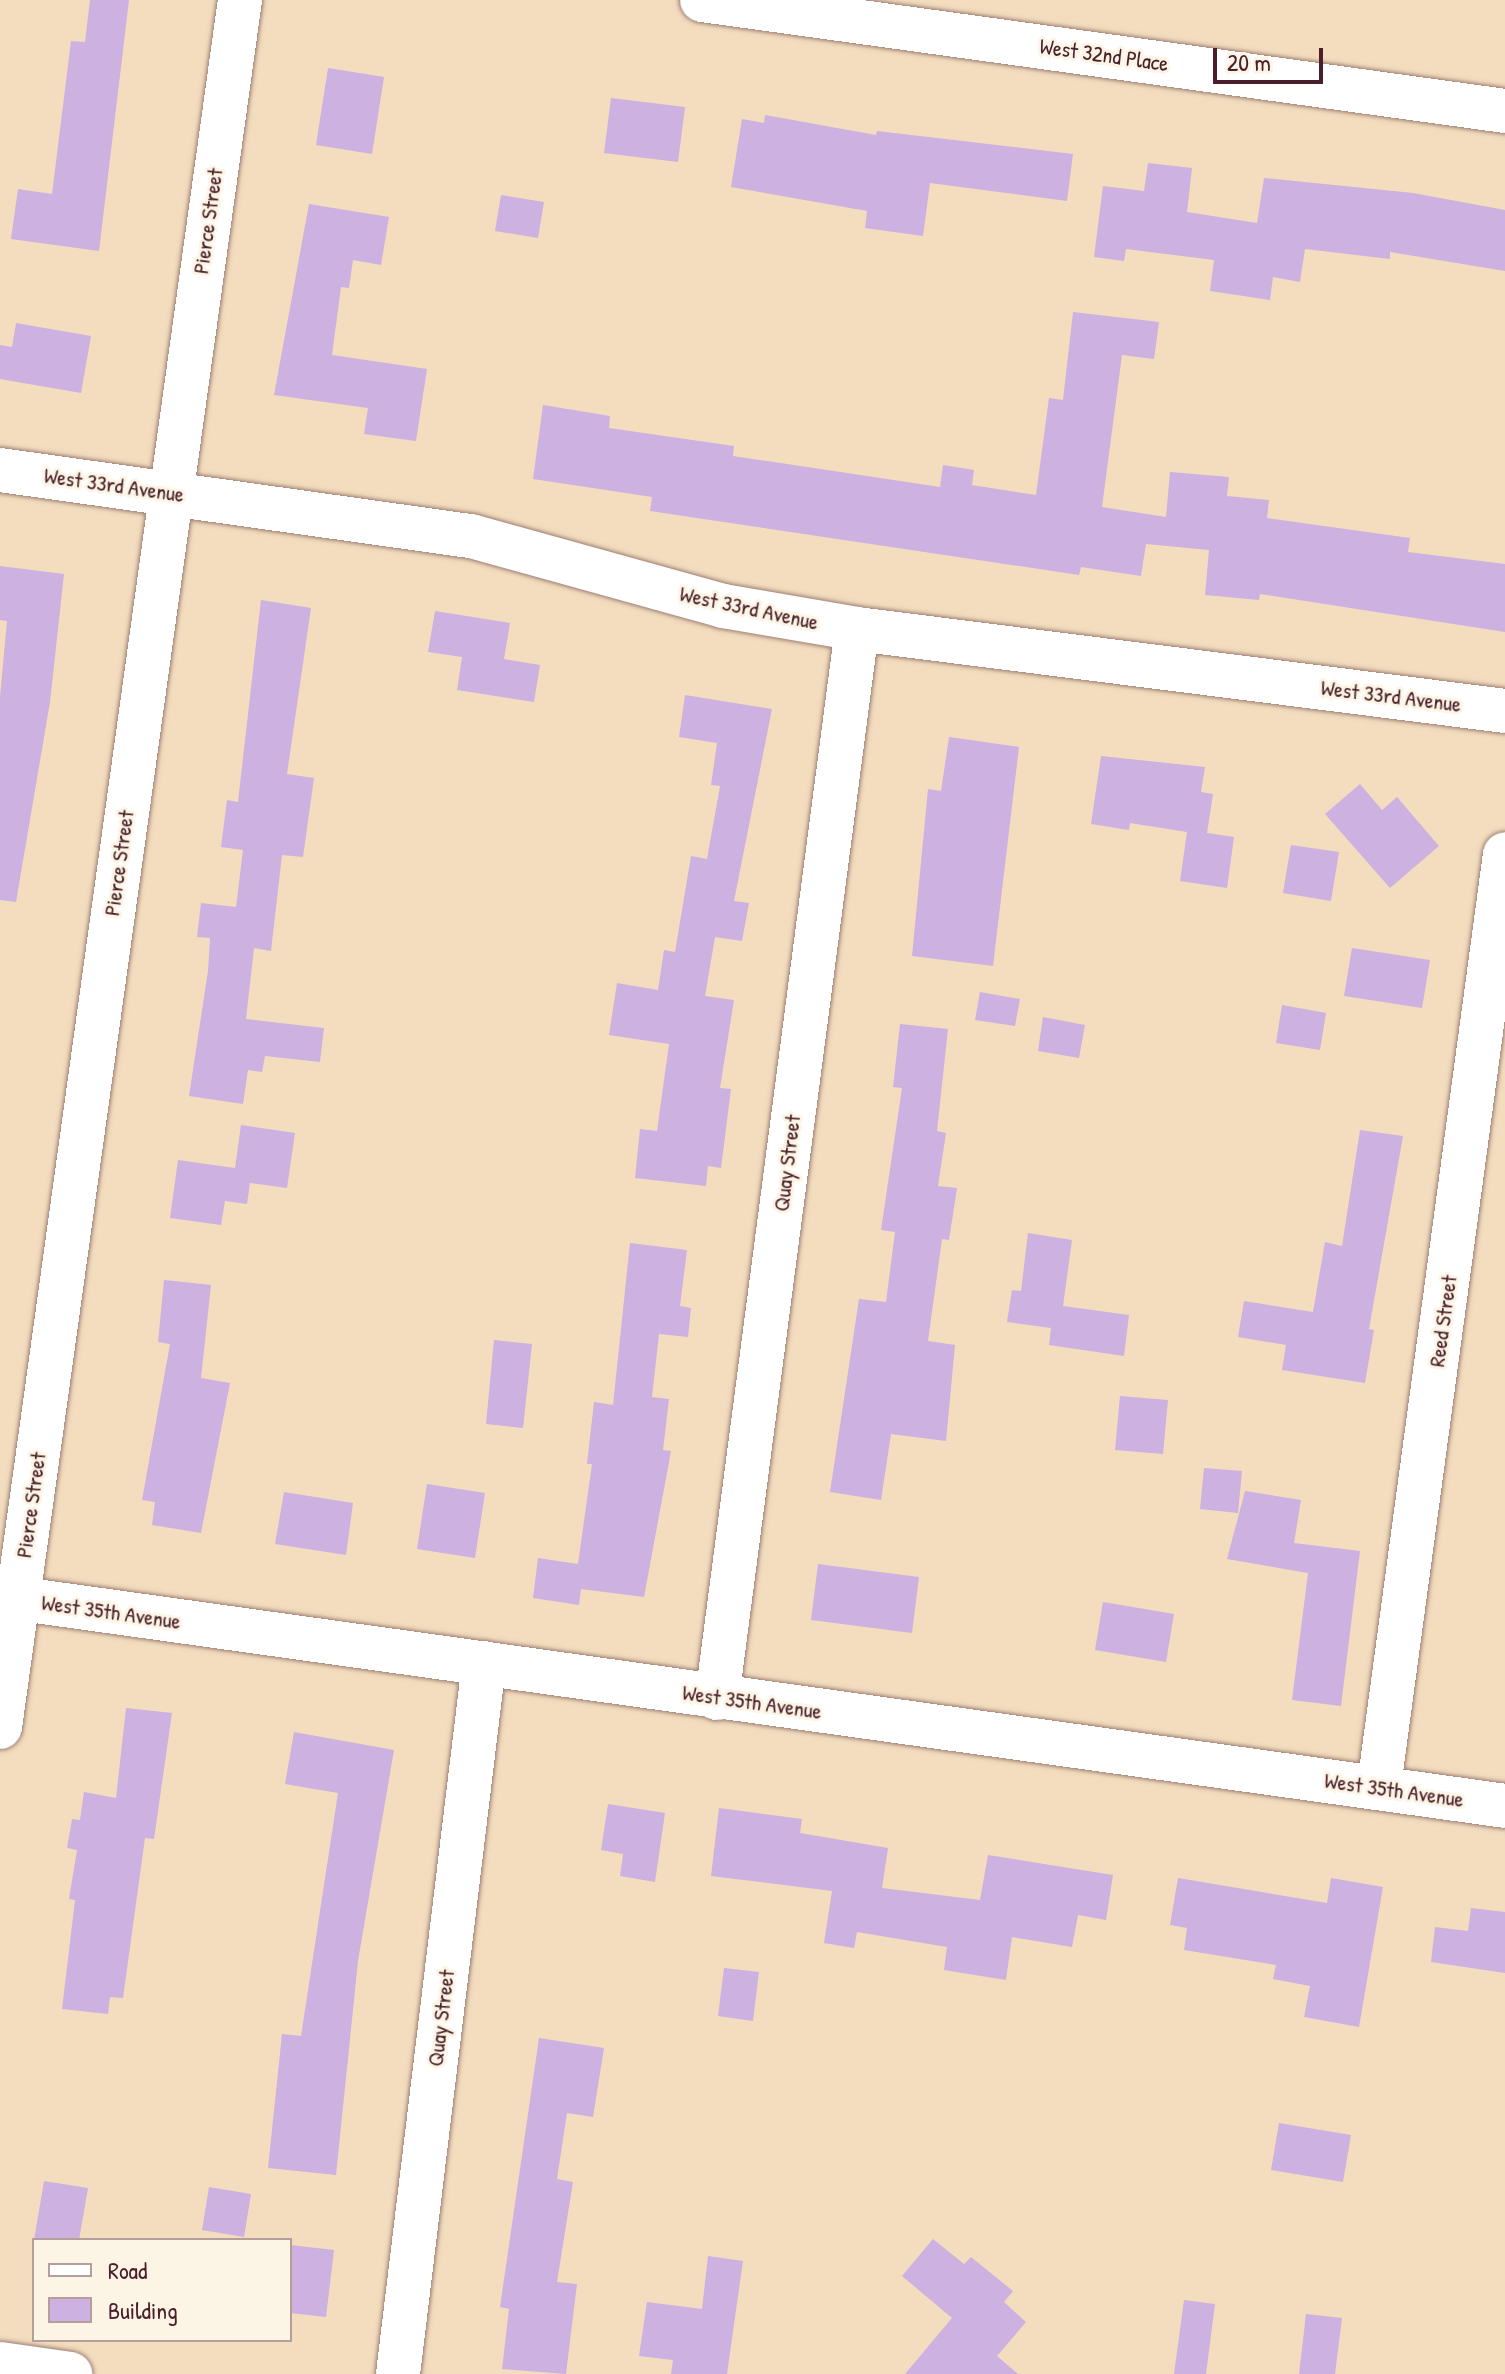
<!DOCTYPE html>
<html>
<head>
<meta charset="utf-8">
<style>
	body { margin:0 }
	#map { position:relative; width:1505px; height:2374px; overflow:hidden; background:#f3ddbe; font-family:"Patrick Hand",sans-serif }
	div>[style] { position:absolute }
	.building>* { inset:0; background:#ccb1e1 }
	.roads { filter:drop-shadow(0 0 2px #9e7e74) drop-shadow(0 0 2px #9e7e74) }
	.minor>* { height:44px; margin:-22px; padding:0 22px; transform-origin:22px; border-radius:22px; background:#fff }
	span { translate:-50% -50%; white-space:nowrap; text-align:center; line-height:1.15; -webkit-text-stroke:6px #fcf5e5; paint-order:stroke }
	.street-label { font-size:22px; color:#4a1f2b }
	.legend { position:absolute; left:32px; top:2238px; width:260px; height:104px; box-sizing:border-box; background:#fcf5e5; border:2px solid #b59f9b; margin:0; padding:10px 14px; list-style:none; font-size:24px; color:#4a1f2b }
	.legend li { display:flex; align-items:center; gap:16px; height:40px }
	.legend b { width:40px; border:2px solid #b59f9b }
	.scale { position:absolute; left:1213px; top:48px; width:110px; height:36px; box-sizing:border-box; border:4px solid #4a1f2b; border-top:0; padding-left:10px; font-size:24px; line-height:28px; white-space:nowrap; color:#4a1f2b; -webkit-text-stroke:6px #fcf5e5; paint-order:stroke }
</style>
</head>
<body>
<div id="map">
	<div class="building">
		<div style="clip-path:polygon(90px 0,129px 0,99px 251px,11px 239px,18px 189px,52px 194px,71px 41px,85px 42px)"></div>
		<div style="clip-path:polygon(328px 68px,384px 77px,372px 154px,316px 145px)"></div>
		<div style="clip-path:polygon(611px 98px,685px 107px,678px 162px,604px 153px)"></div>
		<div style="clip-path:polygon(765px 115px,876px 135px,877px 131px,1073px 154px,1067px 201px,930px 183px,923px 236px,865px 228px,867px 211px,731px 187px,742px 119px,764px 123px)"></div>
		<div style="clip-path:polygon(1148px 163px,1192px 168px,1187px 212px,1257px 223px,1264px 178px,1413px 193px,1505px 210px,1505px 271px,1390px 252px,1390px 259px,1305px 249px,1300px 282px,1273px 277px,1270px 300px,1210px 291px,1214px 260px,1126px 249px,1124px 261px,1094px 257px,1103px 186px,1144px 191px)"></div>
		<div style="clip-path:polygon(501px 195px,544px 202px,538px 238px,495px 231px)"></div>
		<div style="clip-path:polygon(309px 204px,389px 217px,381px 265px,353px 260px,349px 288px,341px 287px,332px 355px,427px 369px,416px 441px,364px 434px,368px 408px,274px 395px)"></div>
		<div style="clip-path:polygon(1073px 312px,1159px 322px,1154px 359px,1122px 355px,1102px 507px,1166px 517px,1170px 472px,1229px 477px,1227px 496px,1269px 500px,1267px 518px,1410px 538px,1408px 552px,1505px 564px,1505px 632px,1260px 594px,1259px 600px,1205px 595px,1209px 550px,1146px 544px,1141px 576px,1081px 567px,1079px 575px,650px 511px,652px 497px,533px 479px,543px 405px,610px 416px,609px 428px,734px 446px,733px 456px,940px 487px,943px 465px,974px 470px,972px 485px,1036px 495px,1049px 398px,1063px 400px)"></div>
		<div style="clip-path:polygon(16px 323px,91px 336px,81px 393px,0 379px,0 345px,12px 347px)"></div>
		<div style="clip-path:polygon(0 566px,64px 574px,50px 702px,16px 902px,0 900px,0 697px,7px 621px,0 620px)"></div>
		<div style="clip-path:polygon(261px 600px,311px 608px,287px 774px,314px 778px,303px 857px,282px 855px,271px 951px,254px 948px,246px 1019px,324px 1028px,320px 1062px,265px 1056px,262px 1072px,248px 1070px,243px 1104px,189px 1096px,208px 971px,210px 938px,197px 937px,201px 903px,236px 907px,243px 850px,221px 847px,227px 800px,238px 802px)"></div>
		<div style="clip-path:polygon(435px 611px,510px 623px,504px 659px,540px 665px,534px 702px,457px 690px,462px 657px,428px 652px)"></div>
		<div style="clip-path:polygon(685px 695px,772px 709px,734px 901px,749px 903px,742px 941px,715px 937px,705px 996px,734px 1000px,720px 1088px,731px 1089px,721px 1168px,708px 1166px,706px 1186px,635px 1178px,640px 1129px,657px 1131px,669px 1044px,609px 1035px,617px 983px,658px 990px,664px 950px,675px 952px,691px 856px,707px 859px,720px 786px,711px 785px,717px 743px,679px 737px)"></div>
		<div style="clip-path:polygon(949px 737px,1019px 747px,993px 966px,912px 956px,928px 789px,941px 791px)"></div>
		<div style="clip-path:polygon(1101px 756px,1205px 767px,1201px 792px,1213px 794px,1207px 833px,1234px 837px,1227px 888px,1180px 881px,1187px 832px,1130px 823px,1129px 830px,1091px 824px)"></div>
		<div style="clip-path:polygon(1360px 784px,1382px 810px,1397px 797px,1439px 846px,1390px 888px,1325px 814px)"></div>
		<div style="clip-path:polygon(1291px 845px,1339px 852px,1331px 901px,1283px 893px)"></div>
		<div style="clip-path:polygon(1352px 948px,1430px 960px,1422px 1008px,1344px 996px)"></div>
		<div style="clip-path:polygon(980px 992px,1020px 999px,1015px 1026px,975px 1020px)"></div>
		<div style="clip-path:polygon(1282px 1005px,1326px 1013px,1320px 1050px,1276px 1043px)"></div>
		<div style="clip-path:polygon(1043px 1017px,1085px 1025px,1079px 1058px,1038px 1051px)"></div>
		<div style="clip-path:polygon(900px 1024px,948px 1029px,937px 1131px,946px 1133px,938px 1186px,957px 1188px,949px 1240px,942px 1239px,928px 1341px,955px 1345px,946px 1441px,891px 1434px,881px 1500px,830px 1492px,859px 1299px,886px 1302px,895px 1232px,881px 1230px,902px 1088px,893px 1087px)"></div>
		<div style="clip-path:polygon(241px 1125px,295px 1133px,287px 1188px,250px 1183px,247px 1204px,225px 1201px,221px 1225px,170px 1218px,178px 1160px,235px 1168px)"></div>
		<div style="clip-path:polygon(1360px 1130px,1403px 1136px,1369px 1329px,1374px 1330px,1365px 1383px,1282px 1370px,1286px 1345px,1238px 1337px,1244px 1301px,1313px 1312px,1325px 1242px,1342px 1246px)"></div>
		<div style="clip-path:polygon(1028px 1233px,1072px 1240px,1063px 1306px,1129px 1315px,1124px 1356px,1049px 1345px,1051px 1328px,1007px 1322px,1012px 1290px,1021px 1291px)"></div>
		<div style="clip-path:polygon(630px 1243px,687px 1250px,680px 1306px,691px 1308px,688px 1337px,659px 1334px,652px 1397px,669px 1399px,663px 1450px,671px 1451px,644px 1597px,581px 1589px,579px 1605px,533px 1598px,538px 1558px,578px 1564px,592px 1464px,587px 1464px,594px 1402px,613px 1405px)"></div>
		<div style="clip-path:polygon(164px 1280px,211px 1285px,201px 1378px,230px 1383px,201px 1533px,152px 1525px,155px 1502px,142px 1500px,170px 1344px,158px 1342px)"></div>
		<div style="clip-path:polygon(494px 1340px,532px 1344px,523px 1428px,486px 1424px)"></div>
		<div style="clip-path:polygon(1120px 1396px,1168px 1400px,1163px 1454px,1115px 1450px)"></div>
		<div style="clip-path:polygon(1204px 1468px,1242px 1471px,1238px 1513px,1200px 1509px)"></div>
		<div style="clip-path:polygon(427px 1484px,485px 1493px,475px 1558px,417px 1549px)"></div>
		<div style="clip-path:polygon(1245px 1491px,1301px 1500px,1294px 1543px,1360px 1551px,1341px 1706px,1292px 1700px,1308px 1573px,1227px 1559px)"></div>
		<div style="clip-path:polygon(284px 1492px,353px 1503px,346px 1555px,275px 1544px)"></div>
		<div style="clip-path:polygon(818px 1564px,919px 1577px,912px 1633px,811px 1620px)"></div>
		<div style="clip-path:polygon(1103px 1602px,1174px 1614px,1166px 1662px,1095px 1650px)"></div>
		<div style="clip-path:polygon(126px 1708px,172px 1713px,154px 1839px,145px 1838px,123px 1998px,110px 1997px,108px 2014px,62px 2009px,75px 1900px,69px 1899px,77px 1850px,67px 1848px,72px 1819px,80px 1820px,84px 1792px,116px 1798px)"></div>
		<div style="clip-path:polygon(294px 1732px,394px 1750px,358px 1961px,336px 2175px,268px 2168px,282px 2034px,301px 2036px,338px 1793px,285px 1784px)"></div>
		<div style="clip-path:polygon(608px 1804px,665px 1813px,655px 1882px,620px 1876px,623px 1854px,601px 1850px)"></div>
		<div style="clip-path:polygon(719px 1808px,802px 1819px,800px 1833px,888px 1848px,882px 1888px,980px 1900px,988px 1855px,1113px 1875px,1106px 1920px,1078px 1915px,1072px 1947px,1012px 1937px,1006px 1980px,944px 1970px,947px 1947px,857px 1932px,854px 1948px,824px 1943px,832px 1891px,711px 1876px)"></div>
		<div style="clip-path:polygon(1178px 1878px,1327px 1903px,1331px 1878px,1383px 1887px,1359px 2027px,1304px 2017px,1310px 1986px,1273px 1979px,1276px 1965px,1184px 1950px,1187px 1928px,1170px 1925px)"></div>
		<div style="clip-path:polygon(1471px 1908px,1505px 1912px,1505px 1973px,1431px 1962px,1435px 1927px,1468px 1931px)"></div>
		<div style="clip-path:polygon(724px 1968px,759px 1972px,753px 2021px,718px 2016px)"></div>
		<div style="clip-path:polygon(539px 2038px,604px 2048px,593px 2117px,567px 2113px,557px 2179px,573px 2182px,557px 2282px,577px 2284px,566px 2374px,502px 2369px,509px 2309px,500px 2307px)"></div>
		<div style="clip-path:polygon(1279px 2123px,1351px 2135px,1343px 2182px,1271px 2170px)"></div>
		<div style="clip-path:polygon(44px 2181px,88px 2188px,79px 2240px,34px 2240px)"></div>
		<div style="clip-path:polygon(209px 2187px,251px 2194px,244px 2237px,202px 2230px)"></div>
		<div style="clip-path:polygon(933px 2239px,964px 2264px,971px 2257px,1013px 2291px,1004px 2302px,1026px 2322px,997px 2356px,1018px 2374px,905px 2374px,952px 2318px,902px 2276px)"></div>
		<div style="clip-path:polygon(290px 2245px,334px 2250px,326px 2317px,290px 2313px)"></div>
		<div style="clip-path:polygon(708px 2256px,743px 2261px,727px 2374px,671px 2374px,673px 2360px,639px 2356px,647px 2302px,702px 2309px)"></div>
		<div style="clip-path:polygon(1184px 2300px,1215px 2304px,1206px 2374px,1174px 2374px)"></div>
		<div style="clip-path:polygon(1306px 2314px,1342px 2318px,1335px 2374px,1299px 2374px)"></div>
	</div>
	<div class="roads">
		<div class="minor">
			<div style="left:702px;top:0;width:811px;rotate:7.87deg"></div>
			<div style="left:0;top:470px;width:476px;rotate:8deg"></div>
			<div style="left:471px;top:536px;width:262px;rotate:15.5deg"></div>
			<div style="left:723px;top:606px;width:136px;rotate:9.7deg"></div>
			<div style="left:857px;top:629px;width:653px;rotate:7.21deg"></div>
			<div style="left:0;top:1596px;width:1520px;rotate:7.94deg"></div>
			<div style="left:717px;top:1698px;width:1078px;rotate:-82.54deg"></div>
			<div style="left:0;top:1727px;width:1744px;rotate:-82.09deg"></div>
			<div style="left:1379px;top:1786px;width:940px;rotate:-82.3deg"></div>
			<div style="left:0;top:2364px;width:71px;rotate:8.1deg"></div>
			<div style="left:398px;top:2374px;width:716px;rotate:-83.1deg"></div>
		</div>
	</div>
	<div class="street-label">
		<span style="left:1104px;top:55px;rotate:8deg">West 32nd Place</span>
		<span style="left:208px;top:221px;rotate:-82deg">Pierce Street</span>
		<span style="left:114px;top:485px;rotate:8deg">West 33rd Avenue</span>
		<span style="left:749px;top:608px;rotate:12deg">West 33rd Avenue</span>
		<span style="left:1391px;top:696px;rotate:7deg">West 33rd Avenue</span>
		<span style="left:119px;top:863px;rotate:-82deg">Pierce Street</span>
		<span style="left:787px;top:1163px;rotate:-83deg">Quay Street</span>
		<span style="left:1443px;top:1321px;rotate:-82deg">Reed Street</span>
		<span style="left:31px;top:1505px;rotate:-82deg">Pierce Street</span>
		<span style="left:111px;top:1612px;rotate:8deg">West 35th Avenue</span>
		<span style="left:752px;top:1702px;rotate:8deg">West 35th Avenue</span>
		<span style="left:1394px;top:1790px;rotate:8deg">West 35th Avenue</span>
		<span style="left:441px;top:2018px;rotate:-83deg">Quay Street</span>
	</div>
	<ul class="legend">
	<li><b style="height:10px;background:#fff"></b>Road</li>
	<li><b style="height:22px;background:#ccb1e1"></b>Building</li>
	</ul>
	<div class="scale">20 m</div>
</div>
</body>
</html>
